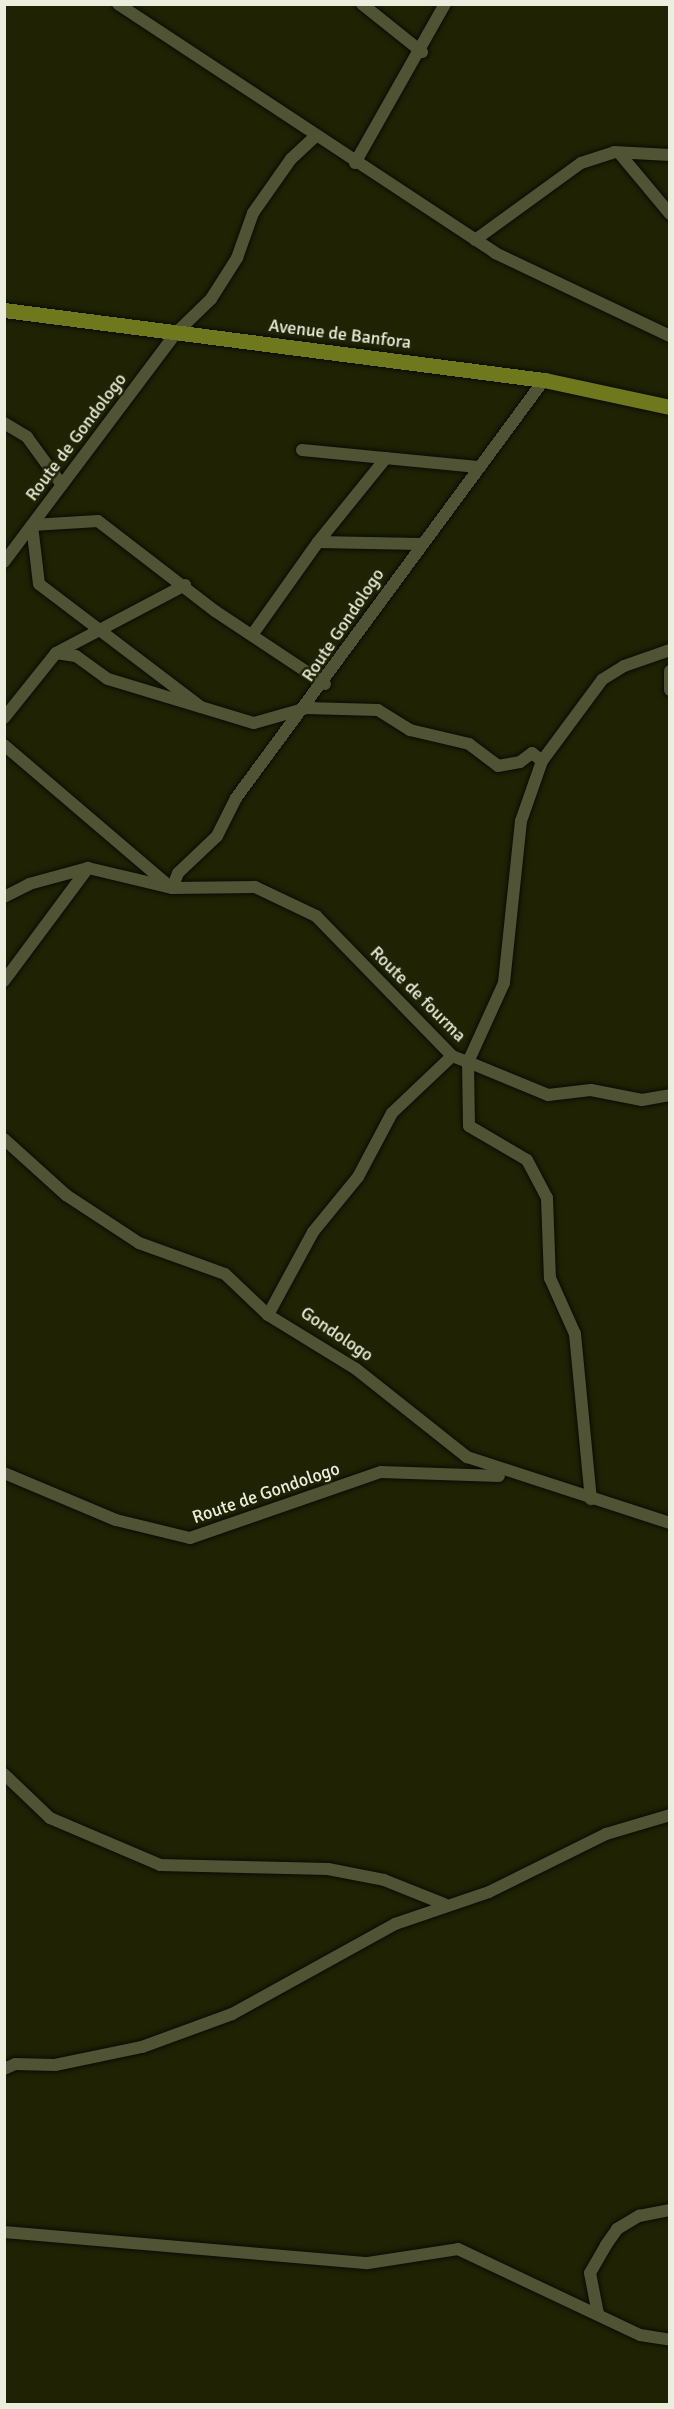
<!DOCTYPE html>
<html>
<head>
<meta charset="utf-8">
<style>
	body { margin:0 }
	#map { position:relative; width:674px; height:2409px; overflow:hidden; background:#1f2304; font-family:Signika,sans-serif }
	div>[style] { position:absolute }
	.roads { filter:drop-shadow(0 0 2px #0a0c00) drop-shadow(0 0 2px #0a0c00) }
	.minor>* { height:12px; margin:-6px; padding:0 6px; transform-origin:6px; border-radius:6px; background:#505434 }
	.major>* { height:15px; margin:-7.5px; padding:0 7.5px; transform-origin:7.5px; border-radius:7.5px; background:#6f781c }
	span { translate:-50% -50%; white-space:nowrap; text-align:center; line-height:1.15; -webkit-text-stroke:5px #1f2304; paint-order:stroke }
	.street-label { font-size:18px; color:#ebeedc }
	.frame { position:absolute; inset:0; border:6px solid #ebeedc; pointer-events:none }
</style>
</head>
<body>
<div id="map">
	<div class="roads">
		<div class="minor">
			<div style="left:118px;top:4px;width:452px;rotate:33.4deg"></div>
			<div style="left:495px;top:253px;width:194px;rotate:25.4deg"></div>
			<div style="left:362px;top:4px;width:77px;rotate:38.7deg"></div>
			<div style="left:620px;top:154px;width:78px;rotate:50.2deg"></div>
			<div style="left:355px;top:163px;width:183px;rotate:-60.5deg"></div>
			<div style="left:475px;top:240px;width:131px;rotate:-36deg"></div>
			<div style="left:581px;top:163px;width:35px;rotate:-18deg"></div>
			<div style="left:614px;top:152px;width:56px;rotate:3.1deg"></div>
			<div style="left:4px;top:423px;width:27px;rotate:31deg"></div>
			<div style="left:27px;top:437px;width:59px;rotate:53.9deg"></div>
			<div style="left:302px;top:450px;width:179px;rotate:5.5deg"></div>
			<div style="left:318px;top:542px;width:108px;rotate:-51deg"></div>
			<div style="left:4px;top:562px;width:286px;rotate:-53.1deg"></div>
			<div style="left:176px;top:333px;width:49px;rotate:-44.2deg"></div>
			<div style="left:211px;top:299px;width:49px;rotate:-57.6deg"></div>
			<div style="left:237px;top:258px;width:48px;rotate:-70.4deg"></div>
			<div style="left:253px;top:213px;width:66px;rotate:-54.9deg"></div>
			<div style="left:291px;top:159px;width:33px;rotate:-43deg"></div>
			<div style="left:252px;top:635px;width:114px;rotate:-54.6deg"></div>
			<div style="left:318px;top:542px;width:102px;rotate:1.1deg"></div>
			<div style="left:670px;top:650px;width:49px;rotate:160.8deg"></div>
			<div style="left:624px;top:666px;width:26px;rotate:148deg"></div>
			<div style="left:602px;top:680px;width:101px;rotate:126.5deg"></div>
			<div style="left:542px;top:761px;width:64px;rotate:109.3deg"></div>
			<div style="left:521px;top:821px;width:163px;rotate:96deg"></div>
			<div style="left:504px;top:983px;width:87px;rotate:114.5deg"></div>
			<div style="left:468px;top:1062px;width:87px;rotate:22.4deg"></div>
			<div style="left:548px;top:1095px;width:43px;rotate:-6.6deg"></div>
			<div style="left:591px;top:1090px;width:52px;rotate:11.1deg"></div>
			<div style="left:642px;top:1100px;width:28px;rotate:-10deg"></div>
			<div style="left:56px;top:653px;width:146px;rotate:-27.8deg"></div>
			<div style="left:670px;top:671px;width:19px;rotate:90deg"></div>
			<div style="left:201px;top:707px;width:203px;rotate:-142.8deg"></div>
			<div style="left:39px;top:584px;width:59px;rotate:-96.8deg"></div>
			<div style="left:32px;top:525px;width:66px;rotate:-3.5deg"></div>
			<div style="left:98px;top:521px;width:148px;rotate:37.6deg"></div>
			<div style="left:215px;top:611px;width:132px;rotate:33.6deg"></div>
			<div style="left:4px;top:718px;width:83px;rotate:-51.3deg"></div>
			<div style="left:56px;top:653px;width:20px;rotate:9deg"></div>
			<div style="left:76px;top:656px;width:39px;rotate:36deg"></div>
			<div style="left:108px;top:679px;width:152px;rotate:16.8deg"></div>
			<div style="left:254px;top:723px;width:55px;rotate:-15.8deg"></div>
			<div style="left:307px;top:708px;width:71px;rotate:1.6deg"></div>
			<div style="left:378px;top:710px;width:38px;rotate:32deg"></div>
			<div style="left:410px;top:730px;width:61px;rotate:13.3deg"></div>
			<div style="left:469px;top:744px;width:36px;rotate:37deg"></div>
			<div style="left:498px;top:766px;width:22px;rotate:-10deg"></div>
			<div style="left:520px;top:762px;width:15px;rotate:-37deg"></div>
			<div style="left:532px;top:753px;width:13px;rotate:39deg"></div>
			<div style="left:4px;top:745px;width:216px;rotate:40.5deg"></div>
			<div style="left:172px;top:888px;width:16px;rotate:-68deg"></div>
			<div style="left:178px;top:873px;width:54px;rotate:-43.5deg"></div>
			<div style="left:217px;top:836px;width:42px;rotate:-63.4deg"></div>
			<div style="left:236px;top:798px;width:519px;rotate:-53.62deg"></div>
			<div style="left:4px;top:897px;width:28px;rotate:-27deg"></div>
			<div style="left:29px;top:884px;width:61px;rotate:-15.2deg"></div>
			<div style="left:4px;top:981px;width:141px;rotate:-53.4deg"></div>
			<div style="left:88px;top:868px;width:86px;rotate:13.4deg"></div>
			<div style="left:172px;top:888px;width:83px;rotate:-0.7deg"></div>
			<div style="left:255px;top:887px;width:68px;rotate:25.4deg"></div>
			<div style="left:316px;top:916px;width:195px;rotate:45.8deg"></div>
			<div style="left:452px;top:1056px;width:17px;rotate:21deg"></div>
			<div style="left:468px;top:1062px;width:64px;rotate:89.1deg"></div>
			<div style="left:469px;top:1126px;width:67px;rotate:30.4deg"></div>
			<div style="left:527px;top:1160px;width:43px;rotate:62.2deg"></div>
			<div style="left:547px;top:1198px;width:80px;rotate:87.9deg"></div>
			<div style="left:550px;top:1278px;width:61px;rotate:65.9deg"></div>
			<div style="left:575px;top:1334px;width:166px;rotate:84.5deg"></div>
			<div style="left:4px;top:1139px;width:84px;rotate:42.1deg"></div>
			<div style="left:66px;top:1195px;width:87px;rotate:33.3deg"></div>
			<div style="left:139px;top:1243px;width:91px;rotate:19.8deg"></div>
			<div style="left:225px;top:1274px;width:59px;rotate:43.6deg"></div>
			<div style="left:268px;top:1315px;width:103px;rotate:31.5deg"></div>
			<div style="left:356px;top:1369px;width:142px;rotate:38.4deg"></div>
			<div style="left:467px;top:1457px;width:213px;rotate:18deg"></div>
			<div style="left:268px;top:1315px;width:94px;rotate:-61.5deg"></div>
			<div style="left:313px;top:1232px;width:71px;rotate:-50.7deg"></div>
			<div style="left:358px;top:1177px;width:72px;rotate:-62deg"></div>
			<div style="left:392px;top:1113px;width:83px;rotate:-43.5deg"></div>
			<div style="left:4px;top:1473px;width:121px;rotate:22.8deg"></div>
			<div style="left:116px;top:1520px;width:76px;rotate:13.7deg"></div>
			<div style="left:190px;top:1538px;width:202px;rotate:-19.1deg"></div>
			<div style="left:381px;top:1472px;width:118px;rotate:1.9deg"></div>
			<div style="left:4px;top:1774px;width:64px;rotate:43.7deg"></div>
			<div style="left:50px;top:1818px;width:120px;rotate:23.1deg"></div>
			<div style="left:160px;top:1865px;width:168px;rotate:1.4deg"></div>
			<div style="left:328px;top:1869px;width:57px;rotate:11.1deg"></div>
			<div style="left:384px;top:1880px;width:65px;rotate:21.8deg"></div>
			<div style="left:4px;top:2069px;width:12px;rotate:-24deg"></div>
			<div style="left:15px;top:2064px;width:40px;rotate:1.4deg"></div>
			<div style="left:55px;top:2065px;width:89px;rotate:-11.7deg"></div>
			<div style="left:142px;top:2047px;width:96px;rotate:-20.1deg"></div>
			<div style="left:232px;top:2014px;width:186px;rotate:-28.9deg"></div>
			<div style="left:395px;top:1924px;width:99px;rotate:-18.8deg"></div>
			<div style="left:489px;top:1892px;width:131px;rotate:-26.4deg"></div>
			<div style="left:606px;top:1834px;width:67px;rotate:-16.5deg"></div>
			<div style="left:4px;top:2232px;width:365px;rotate:4.9deg"></div>
			<div style="left:368px;top:2263px;width:91px;rotate:-8.8deg"></div>
			<div style="left:458px;top:2249px;width:201px;rotate:25.3deg"></div>
			<div style="left:640px;top:2335px;width:30px;rotate:9deg"></div>
			<div style="left:598px;top:2314px;width:42px;rotate:-101deg"></div>
			<div style="left:590px;top:2273px;width:32px;rotate:-60deg"></div>
			<div style="left:606px;top:2245px;width:19px;rotate:-55deg"></div>
			<div style="left:617px;top:2229px;width:26px;rotate:-31deg"></div>
			<div style="left:639px;top:2216px;width:32px;rotate:-11deg"></div>
		</div>
		<div class="major">
			<div style="left:4px;top:310px;width:545px;rotate:7.39deg"></div>
			<div style="left:544px;top:380px;width:129px;rotate:12.1deg"></div>
		</div>
	</div>
	<div class="street-label">
		<span style="left:340px;top:334px;rotate:7deg">Avenue de Banfora</span>
		<span style="left:76px;top:437px;rotate:-53deg">Route de Gondologo</span>
		<span style="left:343px;top:625px;rotate:-56deg">Route Gondologo</span>
		<span style="left:418px;top:994px;rotate:45deg">Route de fourma</span>
		<span style="left:337px;top:1334px;rotate:34deg">Gondologo</span>
		<span style="left:266px;top:1493px;rotate:-19deg">Route de Gondologo</span>
	</div>
	<div class="frame"></div>
</div>
</body>
</html>
